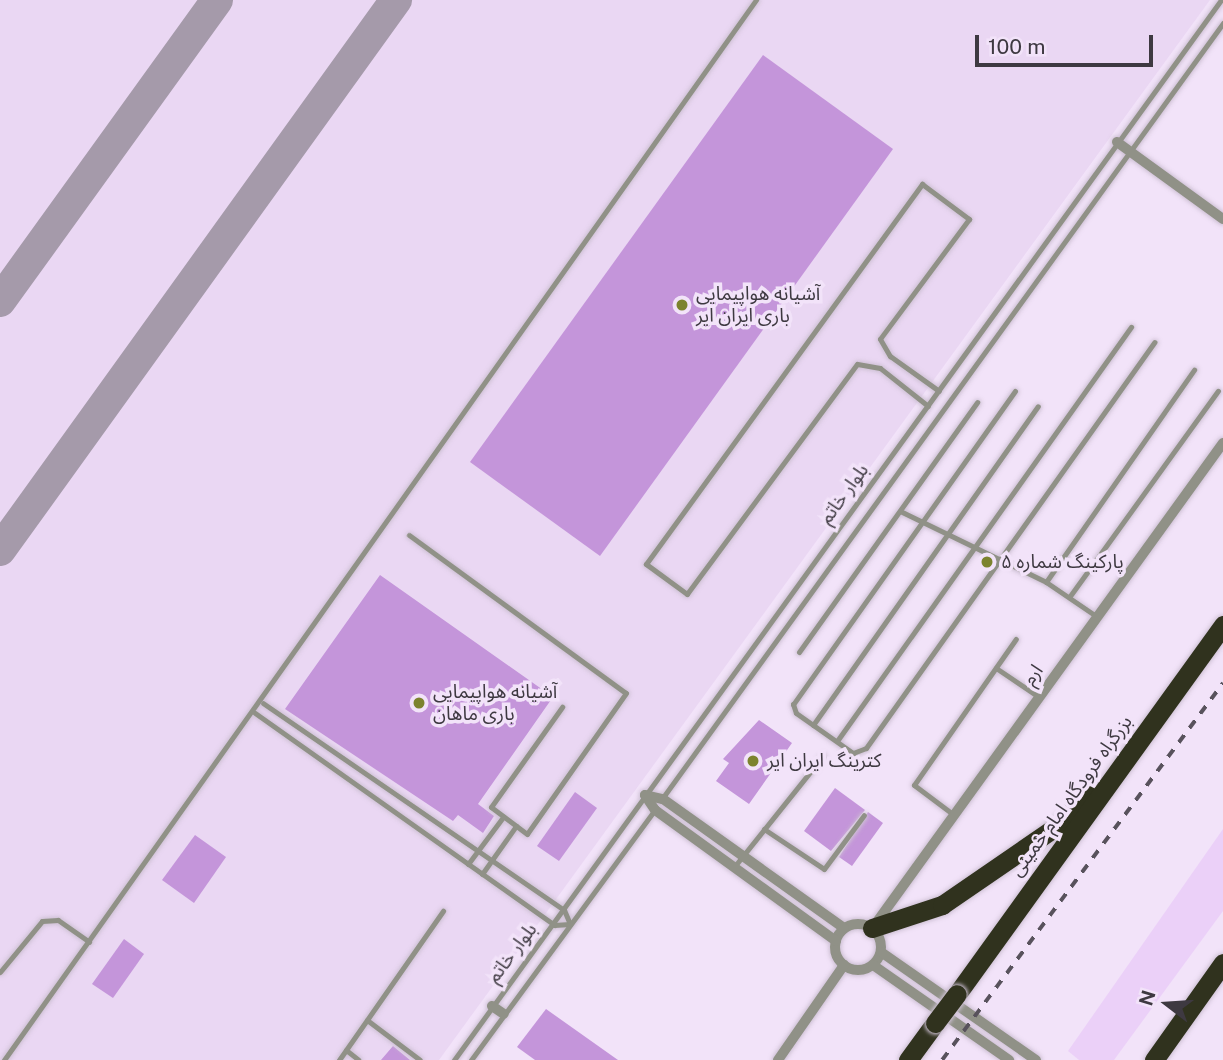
<!DOCTYPE html>
<html>
<head>
<meta charset="utf-8">
<style>
	body { margin:0 }
	#map { position:relative; width:1223px; height:1060px; overflow:hidden; background:#f2e3f9; font-family:"Public Sans","Noto Sans Arabic",sans-serif }
	div>[style] { position:absolute }
	.built>* { inset:0; background:#ead7f3 }
	.green>* { inset:0; background:#ebd0f8 }
	.taxiway>* { height:32px; margin:-16px; padding:0 16px; transform-origin:16px; border-radius:16px; background:#a59aaa }
	.building>* { inset:0; background:#c495da }
	.roads { filter:drop-shadow(0 0 2px #cec1d4) drop-shadow(0 0 2px #cec1d4) }
	.lane>* { height:5px; margin:-2.5px; padding:0 2.5px; transform-origin:2.5px; border-radius:2.5px; background:#909187 }
	.street>* { height:10px; margin:-5px; padding:0 5px; transform-origin:5px; border-radius:5px; background:#909187 }
	.street>.ring { margin:-5px; padding:0; box-sizing:content-box; background:none; border:10px solid #909187; border-radius:50% }
	.highway>* { height:19px; margin:-9.5px; padding:0 9.5px; transform-origin:9.5px; border-radius:9.5px; background:#30321e }
	.rail>* { height:3.5px; margin-top:-1.75px; transform-origin:0; background:repeating-linear-gradient(90deg,#58525c 0 9px,transparent 0 18px) }
	.bridges { filter:drop-shadow(0 0 2px #cec1d4) drop-shadow(0 0 2px #cec1d4) }
	.highway-bridge>* { height:19px; margin:-9.5px; padding:0 9.5px; transform-origin:9.5px; border-radius:9.5px; background:#30321e }
	.dots>* { width:19px; height:19px; translate:-50% -50%; box-sizing:border-box; border:4px solid #f2e3f9; border-radius:50% }
	span { translate:-50% -50%; white-space:nowrap; text-align:center; line-height:1.15; -webkit-text-stroke:7px #f2e3f9; paint-order:stroke }
	.poi-label { font-size:19px; color:#3e3941 }
	.left { translate:0 -50%; text-align:left }
	.street-label { font-size:19px; color:#3e3941 }
	.north { position:absolute; left:1132px; top:969px; width:70px; height:70px; -webkit-text-stroke:5px #f2e3f9; paint-order:stroke; rotate:287deg; font-size:19px; font-weight:700; line-height:28px; text-align:center; color:#3e3941 }
	.north::after { content:''; display:block; margin:auto; width:24px; height:32px; background:#3e3941; clip-path:polygon(50% 0,100% 100%,50% 72%,0 100%) }
	.scale { position:absolute; left:975px; top:35px; width:178px; height:32px; box-sizing:border-box; border:4px solid #3e3941; border-top:0; padding-left:9px; font-size:21px; line-height:24px; white-space:nowrap; color:#3e3941; -webkit-text-stroke:5px #f2e3f9; paint-order:stroke }
</style>
</head>
<body>
<div id="map">
	<div class="built">
		<div style="clip-path:polygon(0 0,1210px 0,439px 1060px,0 1060px)"></div>
	</div>
	<div class="green">
		<div style="clip-path:polygon(1223px 829px,1223px 911px,1114px 1060px,1079px 1060px,1068px 1051px)"></div>
	</div>
	<div class="taxiway">
		<div style="left:0;top:301px;width:371px;rotate:-54.2deg"></div>
		<div style="left:0;top:550px;width:678px;rotate:-54.25deg"></div>
	</div>
	<div class="building">
		<div style="clip-path:polygon(763px 55px,893px 149px,600px 556px,470px 462px)"></div>
		<div style="clip-path:polygon(380px 575px,553px 697px,478px 804px,494px 816px,483px 833px,458px 815px,453px 821px,285px 709px)"></div>
		<div style="clip-path:polygon(759px 720px,792px 743px,749px 804px,716px 781px,729px 763px,723px 759px)"></div>
		<div style="clip-path:polygon(835px 788px,865px 810px,831px 851px,804px 831px)"></div>
		<div style="clip-path:polygon(575px 792px,597px 808px,559px 861px,537px 846px)"></div>
		<div style="clip-path:polygon(868px 812px,883px 823px,852px 866px,839px 857px)"></div>
		<div style="clip-path:polygon(195px 835px,226px 857px,194px 903px,162px 880px)"></div>
		<div style="clip-path:polygon(124px 939px,144px 954px,113px 998px,92px 984px)"></div>
		<div style="clip-path:polygon(546px 1009px,618px 1060px,535px 1060px,517px 1047px)"></div>
		<div style="clip-path:polygon(393px 1046px,399px 1051px,410px 1060px,381px 1060px)"></div>
	</div>
	<div class="roads">
		<div class="lane">
			<div style="left:1015px;top:391px;width:384px;rotate:125.3deg"></div>
			<div style="left:793px;top:704px;width:9px;rotate:72deg"></div>
			<div style="left:796px;top:713px;width:70px;rotate:35.1deg"></div>
			<div style="left:853px;top:753px;width:14px;rotate:-21deg"></div>
			<div style="left:866px;top:748px;width:498px;rotate:-54.6deg"></div>
			<div style="left:928px;top:406px;width:61px;rotate:-141.6deg"></div>
			<div style="left:880px;top:368px;width:23px;rotate:-170deg"></div>
			<div style="left:857px;top:364px;width:286px;rotate:126.5deg"></div>
			<div style="left:687px;top:594px;width:51px;rotate:-143.8deg"></div>
			<div style="left:646px;top:564px;width:470px;rotate:-54deg"></div>
			<div style="left:922px;top:184px;width:59px;rotate:36.7deg"></div>
			<div style="left:969px;top:219px;width:149px;rotate:126.6deg"></div>
			<div style="left:880px;top:339px;width:20px;rotate:60deg"></div>
			<div style="left:890px;top:356px;width:60px;rotate:35.5deg"></div>
			<div style="left:900px;top:511px;width:162px;rotate:25.9deg"></div>
			<div style="left:1046px;top:582px;width:60px;rotate:34.2deg"></div>
			<div style="left:409px;top:535px;width:268px;rotate:36.1deg"></div>
			<div style="left:626px;top:693px;width:172px;rotate:125.1deg"></div>
			<div style="left:527px;top:834px;width:45px;rotate:-143.1deg"></div>
			<div style="left:491px;top:807px;width:123px;rotate:-54.6deg"></div>
			<div style="left:1046px;top:582px;width:259px;rotate:-55.1deg"></div>
			<div style="left:1070px;top:596px;width:253px;rotate:-54.2deg"></div>
			<div style="left:799px;top:652px;width:307px;rotate:-54.5deg"></div>
			<div style="left:996px;top:668px;width:52px;rotate:34deg"></div>
			<div style="left:255px;top:713px;width:367px;rotate:35.3deg"></div>
			<div style="left:554px;top:925px;width:16px;rotate:-4deg"></div>
			<div style="left:570px;top:924px;width:15px;rotate:-113deg"></div>
			<div style="left:564px;top:910px;width:365px;rotate:-145.5deg"></div>
			<div style="left:813px;top:725px;width:390px;rotate:-54.8deg"></div>
			<div style="left:837px;top:741px;width:508px;rotate:-54.62deg"></div>
			<div style="left:661px;top:800px;width:959px;rotate:-54.12deg"></div>
			<div style="left:954px;top:815px;width:50px;rotate:-143.1deg"></div>
			<div style="left:914px;top:785px;width:178px;rotate:-55.1deg"></div>
			<div style="left:764px;top:829px;width:72px;rotate:33.7deg"></div>
			<div style="left:824px;top:869px;width:67px;rotate:-53.5deg"></div>
			<div style="left:468px;top:864px;width:59px;rotate:-53.3deg"></div>
			<div style="left:734px;top:867px;width:142px;rotate:-51.3deg"></div>
			<div style="left:482px;top:874px;width:59px;rotate:-54.7deg"></div>
			<div style="left:0;top:972px;width:66px;rotate:-50.5deg"></div>
			<div style="left:42px;top:921px;width:16px;rotate:-4deg"></div>
			<div style="left:58px;top:920px;width:38px;rotate:35deg"></div>
			<div style="left:367px;top:1020px;width:66px;rotate:37deg"></div>
			<div style="left:346px;top:1050px;width:16px;rotate:38deg"></div>
			<div style="left:4px;top:1060px;width:1300px;rotate:-54.65deg"></div>
			<div style="left:339px;top:1060px;width:182px;rotate:-55.1deg"></div>
			<div style="left:454px;top:1060px;width:1308px;rotate:-54.11deg"></div>
			<div style="left:471px;top:1060px;width:313px;rotate:-53.7deg"></div>
		</div>
		<div class="street">
			<div style="left:1117px;top:142px;width:131px;rotate:36deg"></div>
			<div class="ring" style="left:835px;top:924px;width:36px;height:36px"></div>
			<div style="left:874px;top:926px;width:596px;rotate:-54.15deg"></div>
			<div style="left:836px;top:941px;width:223px;rotate:-144.1deg"></div>
			<div style="left:655px;top:810px;width:18px;rotate:-124deg"></div>
			<div style="left:645px;top:795px;width:18px;rotate:13deg"></div>
			<div style="left:663px;top:799px;width:222px;rotate:35.5deg"></div>
			<div style="left:881px;top:952px;width:189px;rotate:34.9deg"></div>
			<div style="left:873px;top:965px;width:166px;rotate:34.9deg"></div>
			<div style="left:492px;top:1006px;width:14px;rotate:34deg"></div>
			<div style="left:778px;top:1060px;width:116px;rotate:-55.2deg"></div>
		</div>
		<div class="highway">
			<div style="left:872px;top:928px;width:74px;rotate:-18.2deg"></div>
			<div style="left:942px;top:905px;width:143px;rotate:-34.5deg"></div>
			<div style="left:1060px;top:824px;width:41px;rotate:-47deg"></div>
			<div style="left:957px;top:994px;width:455px;rotate:-54.2deg"></div>
			<div style="left:908px;top:1060px;width:46px;rotate:-53.9deg"></div>
			<div style="left:1154px;top:1060px;width:119px;rotate:-54.6deg"></div>
		</div>
	</div>
	<div class="rail">
		<div style="left:942px;top:1060px;width:470px;rotate:-53.3deg"></div>
	</div>
	<div class="bridges">
		<div class="highway-bridge">
			<div style="left:935px;top:1023px;width:36px;rotate:-53deg"></div>
		</div>
	</div>
	<div class="dots">
		<div style="left:682px;top:305px;background:#7c832e"></div>
		<div style="left:987px;top:562px;background:#7c832e"></div>
		<div style="left:419px;top:703px;background:#7c832e"></div>
		<div style="left:753px;top:761px;background:#7c832e"></div>
	</div>
	<div class="poi-label">
		<span class="left" style="left:696px;top:305px">آشیانه هواپیمایی<br>باری ایران ایر</span>
		<span class="left" style="left:1001px;top:562px">پارکینگ شماره ۵</span>
		<span class="left" style="left:433px;top:703px">آشیانه هواپیمایی<br>باری ماهان</span>
		<span class="left" style="left:767px;top:761px">کترینگ ایران ایر</span>
	</div>
	<div class="street-label">
		<span style="left:844px;top:494px;rotate:-54deg">بلوار خاتم</span>
		<span style="left:1033px;top:675px;rotate:-55deg">ارم</span>
		<span style="left:1071px;top:796px;rotate:-54deg">بزرگراه فرودگاه امام خمینی</span>
		<span style="left:512px;top:953px;rotate:-53deg">بلوار خاتم</span>
	</div>
	<div class="north">N</div>
	<div class="scale">100 m</div>
</div>
</body>
</html>
